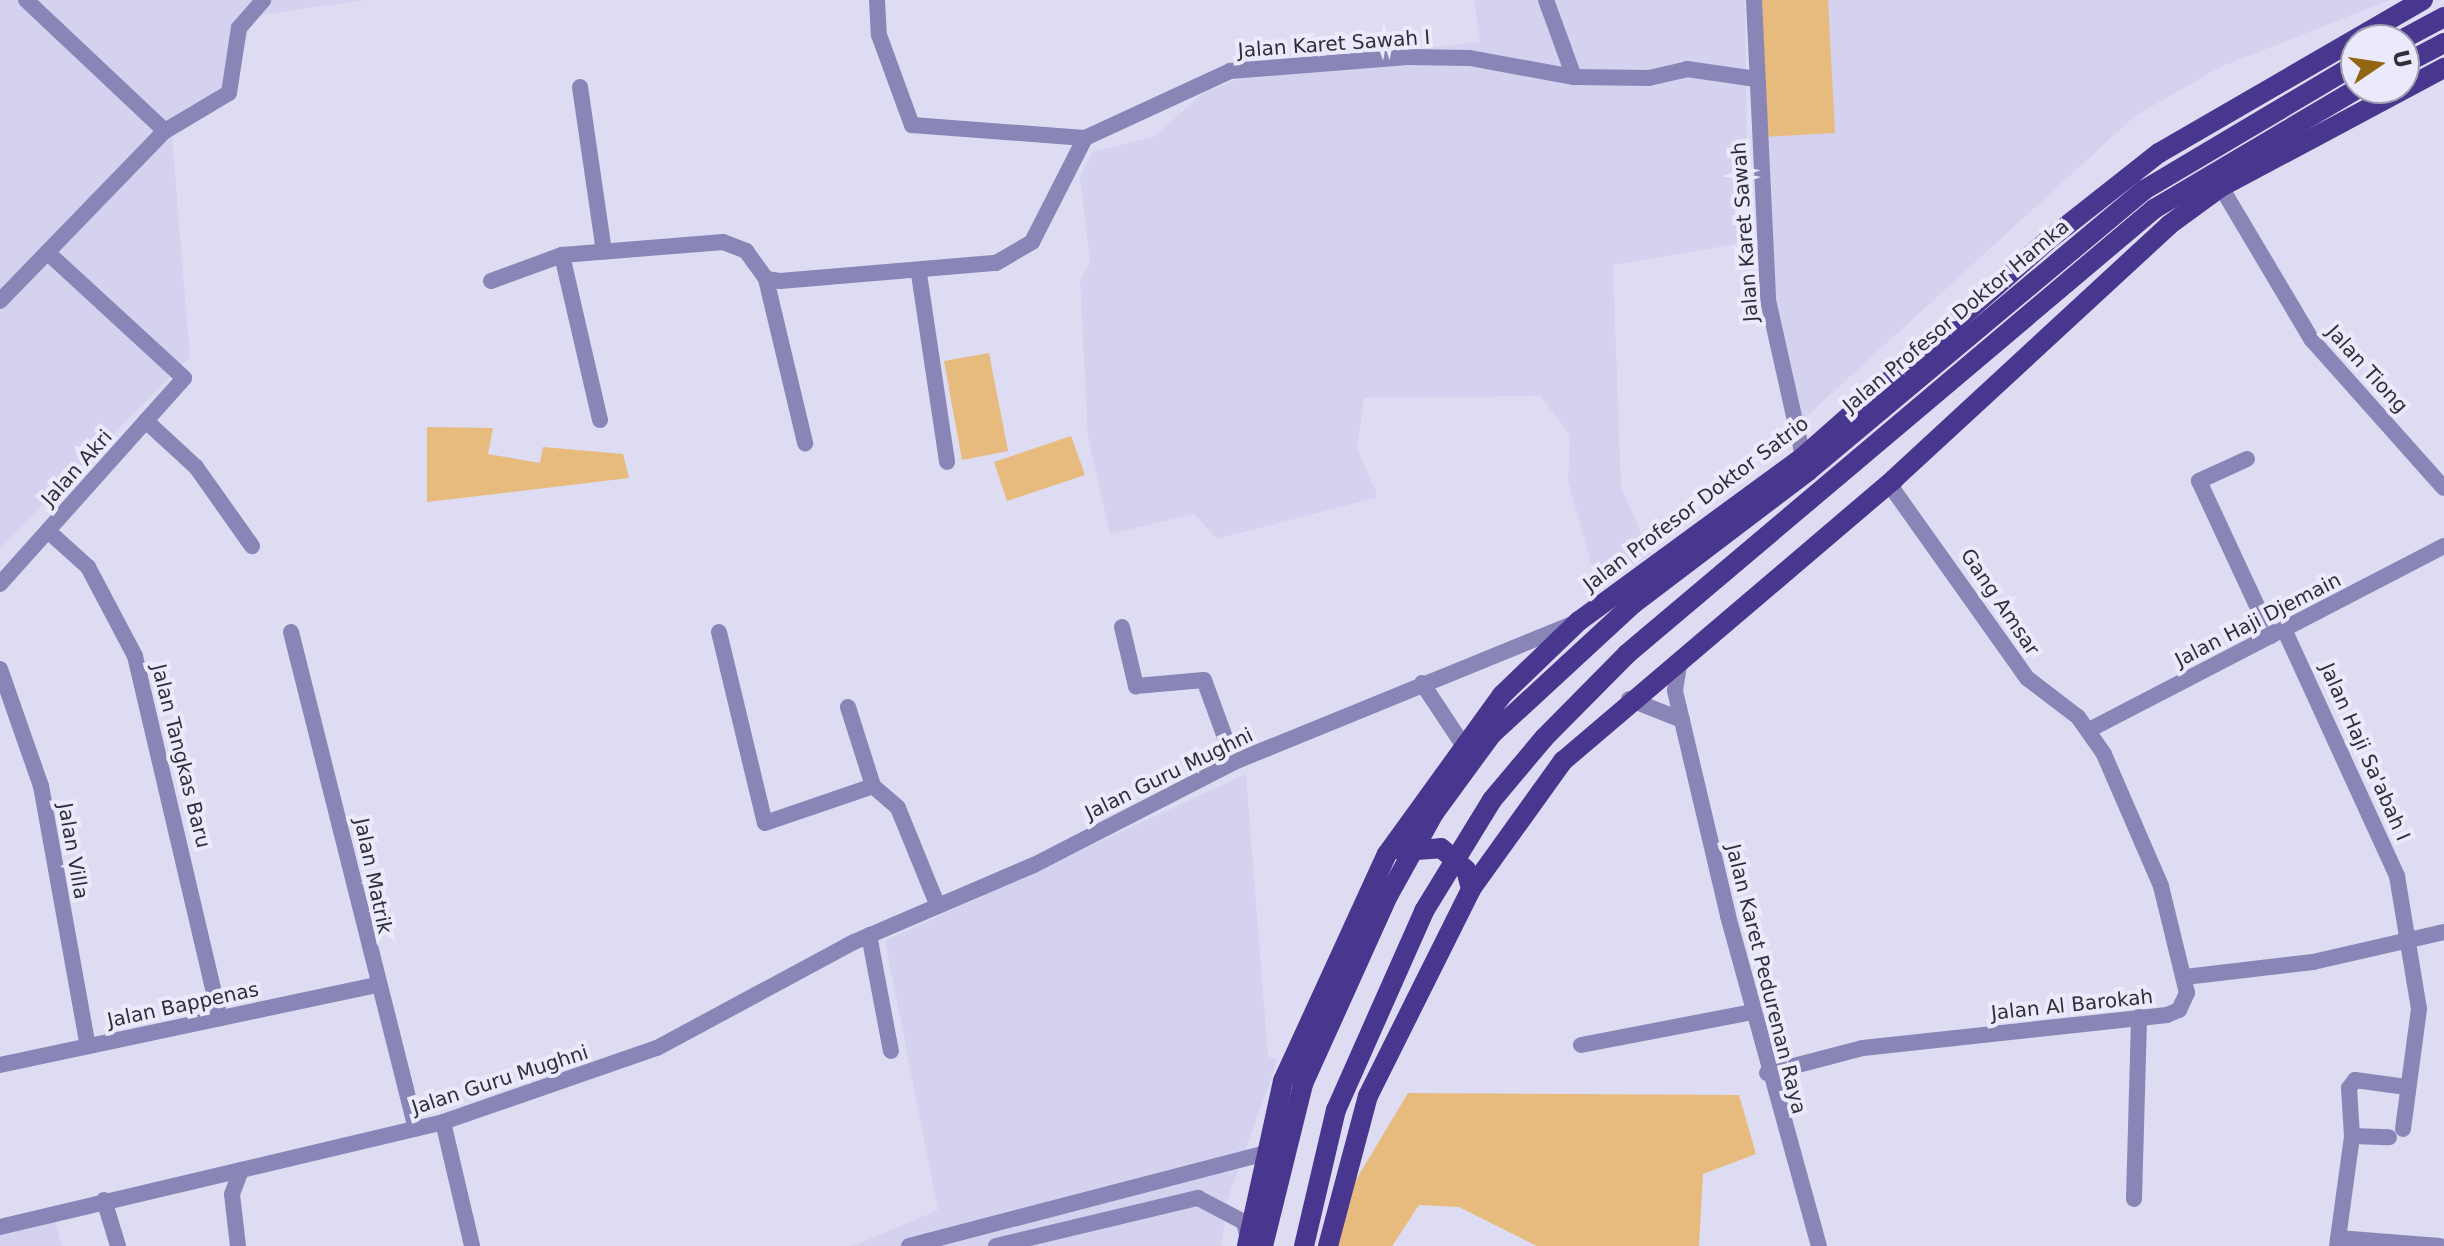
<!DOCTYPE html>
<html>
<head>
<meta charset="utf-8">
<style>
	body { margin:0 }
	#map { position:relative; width:2444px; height:1246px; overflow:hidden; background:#dddcf2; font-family:"DejaVu Sans",sans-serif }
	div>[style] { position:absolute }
	.built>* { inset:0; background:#d4d2ef }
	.green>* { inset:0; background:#e6bb7d }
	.minor>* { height:16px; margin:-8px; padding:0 8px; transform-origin:8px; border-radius:8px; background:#8985b7 }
	.tertiary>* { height:16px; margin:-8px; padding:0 8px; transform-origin:8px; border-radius:8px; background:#8985b7 }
	.primary>* { height:20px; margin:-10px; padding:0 10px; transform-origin:10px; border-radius:10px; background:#48368f }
	.primary-bridge>* { height:20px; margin:-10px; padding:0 10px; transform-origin:10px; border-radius:10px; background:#48368f }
	span { translate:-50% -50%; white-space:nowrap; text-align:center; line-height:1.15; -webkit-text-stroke:8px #ebeafc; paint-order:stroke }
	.street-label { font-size:20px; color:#302f38 }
	.north { position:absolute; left:2340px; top:24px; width:80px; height:80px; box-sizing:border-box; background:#ebeafc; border:2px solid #a09fae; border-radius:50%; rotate:77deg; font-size:22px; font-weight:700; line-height:32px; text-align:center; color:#302f38 }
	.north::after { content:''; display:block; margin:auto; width:28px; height:36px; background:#926511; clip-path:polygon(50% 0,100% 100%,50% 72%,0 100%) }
</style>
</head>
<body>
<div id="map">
	<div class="built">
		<div style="clip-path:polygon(0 0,367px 0,253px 16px,231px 101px,172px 137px,190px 357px,0 548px)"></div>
		<div style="clip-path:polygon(1474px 0,1745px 0,1748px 242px,1613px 265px,1621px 487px,1651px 555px,1597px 584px,1568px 481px,1570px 435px,1540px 396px,1364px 398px,1357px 448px,1378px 497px,1217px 539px,1194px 514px,1110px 534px,1088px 437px,1080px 281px,1090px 263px,1080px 176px,1093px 152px,1155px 136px,1203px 93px,1278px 64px,1480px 42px)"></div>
		<div style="clip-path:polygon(1761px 0,2390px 0,2220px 67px,2135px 116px,1798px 424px,1775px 302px)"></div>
		<div style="clip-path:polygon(1246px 774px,1268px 1057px,1278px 1059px,1228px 1198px,1221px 1246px,853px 1246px,938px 1210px,885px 941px)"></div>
		<div style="clip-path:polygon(54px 1216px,62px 1246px,0 1246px,0 1228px)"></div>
	</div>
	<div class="green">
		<div style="clip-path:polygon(1761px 0,1828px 0,1835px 133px,1763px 137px)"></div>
		<div style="clip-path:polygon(989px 353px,1008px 451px,962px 460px,944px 361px)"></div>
		<div style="clip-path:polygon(427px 427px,493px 428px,488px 454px,540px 463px,543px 447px,623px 454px,629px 478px,427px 502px)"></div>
		<div style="clip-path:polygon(1071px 436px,1085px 475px,1007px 501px,994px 462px)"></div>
		<div style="clip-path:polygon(1408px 1093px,1739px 1095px,1756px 1154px,1703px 1174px,1699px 1246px,1537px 1246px,1459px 1207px,1419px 1205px,1392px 1246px,1327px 1246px,1332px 1220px)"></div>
	</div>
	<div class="minor">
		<div style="left:26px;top:0;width:191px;rotate:43.3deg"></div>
		<div style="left:877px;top:0;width:35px;rotate:87deg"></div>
		<div style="left:879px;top:35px;width:96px;rotate:69.9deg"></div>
		<div style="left:912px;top:125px;width:173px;rotate:4.3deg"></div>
		<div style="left:1546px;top:0;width:82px;rotate:70deg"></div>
		<div style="left:1754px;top:0;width:300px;rotate:87.3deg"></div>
		<div style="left:1768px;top:300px;width:161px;rotate:77.4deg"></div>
		<div style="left:580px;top:87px;width:166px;rotate:81.7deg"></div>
		<div style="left:2221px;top:187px;width:178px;rotate:59.3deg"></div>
		<div style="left:2312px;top:340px;width:198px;rotate:48.3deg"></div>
		<div style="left:919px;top:274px;width:190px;rotate:81.5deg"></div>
		<div style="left:766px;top:279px;width:169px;rotate:76.6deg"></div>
		<div style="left:491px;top:281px;width:76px;rotate:-20.1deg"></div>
		<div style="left:0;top:301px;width:237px;rotate:-45.9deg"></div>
		<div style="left:165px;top:131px;width:74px;rotate:-30.7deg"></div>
		<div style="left:229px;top:93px;width:66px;rotate:-81.3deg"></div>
		<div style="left:239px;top:28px;width:37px;rotate:-49deg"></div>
		<div style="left:600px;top:420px;width:169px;rotate:-103deg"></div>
		<div style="left:562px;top:255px;width:162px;rotate:-4.6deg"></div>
		<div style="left:723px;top:242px;width:25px;rotate:21deg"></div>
		<div style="left:746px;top:251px;width:34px;rotate:54deg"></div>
		<div style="left:766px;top:279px;width:14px;rotate:8deg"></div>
		<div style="left:780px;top:281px;width:217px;rotate:-4.8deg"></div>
		<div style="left:996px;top:263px;width:42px;rotate:-30.3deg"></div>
		<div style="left:1032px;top:242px;width:117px;rotate:-63deg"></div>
		<div style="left:1085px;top:138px;width:160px;rotate:-24.8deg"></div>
		<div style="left:1230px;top:71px;width:178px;rotate:-4.5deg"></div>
		<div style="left:1407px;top:57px;width:63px;rotate:0.9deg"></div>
		<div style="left:1470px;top:58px;width:106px;rotate:10.4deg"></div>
		<div style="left:1574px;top:77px;width:75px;rotate:0.8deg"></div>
		<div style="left:1649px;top:78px;width:39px;rotate:-13deg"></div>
		<div style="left:1687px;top:69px;width:70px;rotate:8.2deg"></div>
		<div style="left:146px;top:421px;width:68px;rotate:42.6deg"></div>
		<div style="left:196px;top:467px;width:97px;rotate:54.7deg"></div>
		<div style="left:2247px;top:459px;width:53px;rotate:155.4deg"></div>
		<div style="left:2199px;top:481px;width:171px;rotate:65.1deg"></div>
		<div style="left:48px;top:531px;width:54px;rotate:42deg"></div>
		<div style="left:88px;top:567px;width:101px;rotate:62.2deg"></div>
		<div style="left:135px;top:656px;width:372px;rotate:76.8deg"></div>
		<div style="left:0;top:584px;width:276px;rotate:-48.2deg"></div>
		<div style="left:184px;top:378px;width:186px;rotate:-137.4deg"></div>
		<div style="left:1122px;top:627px;width:61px;rotate:76.7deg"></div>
		<div style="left:1136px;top:686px;width:68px;rotate:-5deg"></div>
		<div style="left:1204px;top:680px;width:87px;rotate:69.9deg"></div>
		<div style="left:2284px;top:629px;width:272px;rotate:65.4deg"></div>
		<div style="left:2397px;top:876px;width:135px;rotate:80.6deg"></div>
		<div style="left:2419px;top:1009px;width:121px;rotate:97.6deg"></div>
		<div style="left:291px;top:632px;width:512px;rotate:75.88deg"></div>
		<div style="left:719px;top:632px;width:196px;rotate:76.5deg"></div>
		<div style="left:765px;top:823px;width:114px;rotate:-18.9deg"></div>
		<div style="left:0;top:669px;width:124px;rotate:70.7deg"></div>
		<div style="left:41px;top:786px;width:264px;rotate:79.8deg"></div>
		<div style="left:1422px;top:683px;width:74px;rotate:56.5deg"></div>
		<div style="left:848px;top:707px;width:83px;rotate:72.4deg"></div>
		<div style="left:873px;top:786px;width:33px;rotate:41deg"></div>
		<div style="left:898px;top:808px;width:104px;rotate:67.9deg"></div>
		<div style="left:2089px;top:730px;width:400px;rotate:-27.4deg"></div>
		<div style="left:869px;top:935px;width:118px;rotate:79.3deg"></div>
		<div style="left:2185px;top:977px;width:129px;rotate:-6.7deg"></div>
		<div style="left:2313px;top:962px;width:134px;rotate:-12.9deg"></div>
		<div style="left:1581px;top:1045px;width:174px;rotate:-10.9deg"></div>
		<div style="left:0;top:1065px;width:383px;rotate:-12deg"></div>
		<div style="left:1767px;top:1073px;width:99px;rotate:-14.6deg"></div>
		<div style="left:1863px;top:1048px;width:306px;rotate:-6.2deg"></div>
		<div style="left:2167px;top:1015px;width:13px;rotate:-23deg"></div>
		<div style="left:2179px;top:1010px;width:19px;rotate:-65deg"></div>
		<div style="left:2187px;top:993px;width:110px;rotate:-103.7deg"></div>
		<div style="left:2161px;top:886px;width:144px;rotate:-113.4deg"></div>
		<div style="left:2104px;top:754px;width:45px;rotate:-125.1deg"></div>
		<div style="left:2078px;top:717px;width:64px;rotate:-142.6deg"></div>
		<div style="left:2027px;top:678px;width:238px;rotate:-125.4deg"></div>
		<div style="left:443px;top:1122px;width:127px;rotate:76.8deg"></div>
		<div style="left:2352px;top:1136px;width:37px;rotate:2deg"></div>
		<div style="left:2134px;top:1199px;width:182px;rotate:-88.4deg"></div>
		<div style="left:104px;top:1200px;width:48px;rotate:73.1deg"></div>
		<div style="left:0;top:1227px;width:455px;rotate:-13.3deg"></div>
		<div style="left:443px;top:1122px;width:226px;rotate:-19.1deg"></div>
		<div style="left:657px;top:1048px;width:224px;rotate:-28.3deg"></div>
		<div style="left:854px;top:942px;width:196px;rotate:-23.2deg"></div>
		<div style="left:1034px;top:865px;width:225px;rotate:-27.2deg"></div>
		<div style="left:1234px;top:762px;width:367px;rotate:-22.2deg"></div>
		<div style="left:2338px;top:1238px;width:102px;rotate:4.5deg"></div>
		<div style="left:238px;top:1246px;width:52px;rotate:-96.6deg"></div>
		<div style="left:232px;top:1194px;width:26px;rotate:-69deg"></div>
		<div style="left:909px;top:1246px;width:366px;rotate:-14.6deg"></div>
		<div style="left:996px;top:1246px;width:208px;rotate:-13.4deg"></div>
		<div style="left:1198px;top:1198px;width:52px;rotate:27.6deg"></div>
		<div style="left:1244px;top:1222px;width:16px;rotate:76deg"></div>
		<div style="left:2337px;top:1246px;width:111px;rotate:-82.2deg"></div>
		<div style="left:2352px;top:1136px;width:48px;rotate:-93.6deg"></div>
		<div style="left:2349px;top:1088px;width:10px;rotate:-53deg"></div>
		<div style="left:2355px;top:1080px;width:52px;rotate:7.7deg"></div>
	</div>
	<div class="tertiary">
		<div style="left:1680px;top:659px;width:32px;rotate:99deg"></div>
		<div style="left:1675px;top:691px;width:231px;rotate:76.7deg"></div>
		<div style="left:1728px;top:916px;width:342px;rotate:74.6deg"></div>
		<div style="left:1629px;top:699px;width:57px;rotate:21.6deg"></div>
	</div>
	<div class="primary">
		<div style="left:2401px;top:40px;width:49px;rotate:-28.1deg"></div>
		<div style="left:2404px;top:64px;width:45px;rotate:-27.7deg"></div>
		<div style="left:1402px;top:851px;width:39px;rotate:-4deg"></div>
		<div style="left:1441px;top:848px;width:33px;rotate:41deg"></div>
		<div style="left:1466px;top:870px;width:20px;rotate:75deg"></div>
		<div style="left:1247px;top:1246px;width:169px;rotate:-77.7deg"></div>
		<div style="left:1283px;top:1081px;width:250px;rotate:-65.4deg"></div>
		<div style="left:1387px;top:854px;width:196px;rotate:-54.1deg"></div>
		<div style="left:1502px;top:695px;width:107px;rotate:-43.9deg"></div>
		<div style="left:1579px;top:621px;width:278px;rotate:-36.2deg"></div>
		<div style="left:1803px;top:457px;width:326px;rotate:-41.5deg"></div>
		<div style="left:2047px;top:241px;width:142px;rotate:-38.2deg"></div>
		<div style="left:2159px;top:153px;width:305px;rotate:-30.1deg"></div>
		<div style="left:1328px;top:1246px;width:155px;rotate:-75.1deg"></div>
		<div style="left:1368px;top:1096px;width:231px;rotate:-63.5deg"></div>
		<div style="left:1471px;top:889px;width:158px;rotate:-54.3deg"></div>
		<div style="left:1563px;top:761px;width:435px;rotate:-40.4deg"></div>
		<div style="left:1894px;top:479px;width:374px;rotate:-42.7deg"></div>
		<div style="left:2169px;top:225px;width:64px;rotate:-36.2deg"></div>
		<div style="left:2221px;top:187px;width:253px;rotate:-28.1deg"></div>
	</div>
	<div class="primary-bridge">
		<div style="left:1263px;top:1246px;width:167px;rotate:-76.1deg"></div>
		<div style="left:1303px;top:1084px;width:206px;rotate:-65.7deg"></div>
		<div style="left:1388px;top:896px;width:95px;rotate:-61deg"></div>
		<div style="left:1434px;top:813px;width:97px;rotate:-53.8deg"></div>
		<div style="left:1491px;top:735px;width:193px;rotate:-42.7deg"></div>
		<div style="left:1633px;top:604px;width:220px;rotate:-37.2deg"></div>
		<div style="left:1808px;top:471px;width:438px;rotate:-39.9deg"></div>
		<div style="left:2144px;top:190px;width:247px;rotate:-30.7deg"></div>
		<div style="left:1304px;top:1246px;width:140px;rotate:-76.8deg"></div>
		<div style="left:1336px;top:1110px;width:218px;rotate:-66.1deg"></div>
		<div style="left:1424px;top:911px;width:130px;rotate:-58.5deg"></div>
		<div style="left:1492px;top:800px;width:81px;rotate:-50deg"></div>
		<div style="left:1544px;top:738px;width:118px;rotate:-45.3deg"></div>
		<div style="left:1627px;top:654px;width:690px;rotate:-40.18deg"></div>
		<div style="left:2154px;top:209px;width:238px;rotate:-30.6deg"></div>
	</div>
	<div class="street-label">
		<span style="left:1334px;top:44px;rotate:-4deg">Jalan Karet Sawah I</span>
		<span style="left:1745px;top:232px;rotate:-94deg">Jalan Karet Sawah</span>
		<span style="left:1956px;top:316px;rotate:-40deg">Jalan Profesor Doktor Hamka</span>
		<span style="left:2367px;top:369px;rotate:48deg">Jalan Tiong</span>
		<span style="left:77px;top:468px;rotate:-48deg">Jalan Akri</span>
		<span style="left:1696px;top:504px;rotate:-37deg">Jalan Profesor Doktor Satrio</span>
		<span style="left:2000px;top:602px;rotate:56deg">Gang Amsar</span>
		<span style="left:2258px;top:620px;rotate:-27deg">Jalan Haji Djemain</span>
		<span style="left:2365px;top:752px;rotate:66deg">Jalan Haji Sa'abah I</span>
		<span style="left:181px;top:756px;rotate:76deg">Jalan Tangkas Baru</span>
		<span style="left:1169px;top:774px;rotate:-26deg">Jalan Guru Mughni</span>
		<span style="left:73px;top:851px;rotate:80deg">Jalan Villa</span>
		<span style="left:373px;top:876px;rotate:78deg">Jalan Matrik</span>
		<span style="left:1766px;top:979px;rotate:76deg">Jalan Karet Pedurenan Raya</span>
		<span style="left:183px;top:1005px;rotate:-12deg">Jalan Bappenas</span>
		<span style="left:2072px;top:1005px;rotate:-6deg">Jalan Al Barokah</span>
		<span style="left:500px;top:1080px;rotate:-18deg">Jalan Guru Mughni</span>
	</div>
	<div class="north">U</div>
</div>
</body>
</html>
